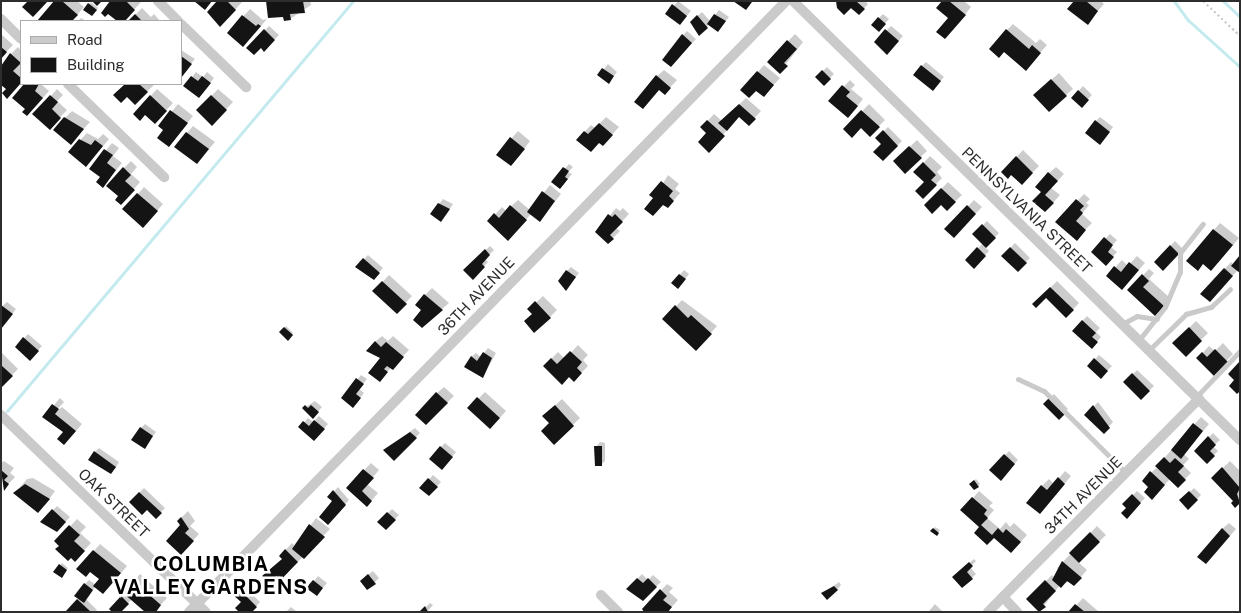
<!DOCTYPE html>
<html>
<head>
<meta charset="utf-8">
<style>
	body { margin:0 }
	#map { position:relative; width:1241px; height:613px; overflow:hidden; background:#fff; font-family:"Public Sans",sans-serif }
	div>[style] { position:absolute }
	.shadow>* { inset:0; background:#0003 }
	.stream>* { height:3px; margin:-1.5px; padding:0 1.5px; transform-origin:1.5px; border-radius:1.5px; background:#c3eaee }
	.building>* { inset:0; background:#141414 }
	.path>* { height:2px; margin-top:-1px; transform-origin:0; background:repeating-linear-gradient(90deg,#cacaca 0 2.5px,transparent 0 5px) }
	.lane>* { height:5px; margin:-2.5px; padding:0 2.5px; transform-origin:2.5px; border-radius:2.5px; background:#cacaca }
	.street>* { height:10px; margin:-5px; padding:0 5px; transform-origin:5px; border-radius:5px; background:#cacaca }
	span { translate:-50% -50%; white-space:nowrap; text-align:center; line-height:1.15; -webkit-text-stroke:5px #fff; paint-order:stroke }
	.street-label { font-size:15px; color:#2d2d2d }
	.district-label { font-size:20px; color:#000; font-weight:700; letter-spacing:1px }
	.frame { position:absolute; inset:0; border:2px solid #2d2d2d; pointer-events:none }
	.legend { position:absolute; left:20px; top:20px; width:162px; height:65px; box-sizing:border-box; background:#fff; border:1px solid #ababab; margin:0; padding:6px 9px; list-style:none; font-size:15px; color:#2d2d2d }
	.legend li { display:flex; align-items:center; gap:10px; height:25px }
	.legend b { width:25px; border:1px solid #ababab }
</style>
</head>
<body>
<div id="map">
	<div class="shadow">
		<div style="clip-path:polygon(55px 1px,77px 1px,84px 7px,72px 21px,40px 21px)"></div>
		<div style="clip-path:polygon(112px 1px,140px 1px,141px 2px,124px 21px,119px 21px,108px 12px)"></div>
		<div style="clip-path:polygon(219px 1px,241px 1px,242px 2px,227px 19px)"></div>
		<div style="clip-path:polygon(267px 1px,310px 1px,311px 5px,290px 19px)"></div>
		<div style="clip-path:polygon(678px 1px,691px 11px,684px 19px,667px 14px)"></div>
		<div style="clip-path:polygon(838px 1px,865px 1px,868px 4px,859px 14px)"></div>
		<div style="clip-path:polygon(944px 1px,964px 1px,971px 7px,952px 31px)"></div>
		<div style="clip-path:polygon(1075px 1px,1101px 1px,1104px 4px,1087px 23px)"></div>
		<div style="clip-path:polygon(91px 2px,98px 8px,92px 15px,85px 10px)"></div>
		<div style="clip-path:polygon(142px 8px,151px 17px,154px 14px,160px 21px,129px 21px)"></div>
		<div style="clip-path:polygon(250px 9px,263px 20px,267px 19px,250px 39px,228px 33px)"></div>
		<div style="clip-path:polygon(719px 10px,729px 17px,722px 26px,718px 30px,710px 24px,699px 34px,691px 22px,702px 12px,710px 21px)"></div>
		<div style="clip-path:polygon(883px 14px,889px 19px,879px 30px,872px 25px)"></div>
		<div style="clip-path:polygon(81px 18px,86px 21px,78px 21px)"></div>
		<div style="clip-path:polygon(1013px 24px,1036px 43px,1040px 39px,1047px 45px,1032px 62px,1004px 50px,1007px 30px)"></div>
		<div style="clip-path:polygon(269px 26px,279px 35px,264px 50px,261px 47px,248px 48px)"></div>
		<div style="clip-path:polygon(891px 26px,903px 36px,887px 53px,875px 42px)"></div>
		<div style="clip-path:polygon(687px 31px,696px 39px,671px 66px,683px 35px)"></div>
		<div style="clip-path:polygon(1px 34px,13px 45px,1px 57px)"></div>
		<div style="clip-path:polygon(795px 34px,803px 42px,780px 72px,769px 61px)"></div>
		<div style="clip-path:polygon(18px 47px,21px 51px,21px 82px,14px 90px,7px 89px,11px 54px)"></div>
		<div style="clip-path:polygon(181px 50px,195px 59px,181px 75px)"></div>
		<div style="clip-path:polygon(926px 62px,944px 77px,937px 85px,922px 66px)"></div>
		<div style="clip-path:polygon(608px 64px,617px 72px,609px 82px,599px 75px)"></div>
		<div style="clip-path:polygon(764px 65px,780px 78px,770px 89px,742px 90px)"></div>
		<div style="clip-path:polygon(827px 67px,834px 74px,824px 84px,817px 77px)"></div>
		<div style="clip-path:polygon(664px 70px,677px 80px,665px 93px,657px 76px)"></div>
		<div style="clip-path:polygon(196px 72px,203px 77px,207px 72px,214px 78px,203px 92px,192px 77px)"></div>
		<div style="clip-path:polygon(1059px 73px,1073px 89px,1066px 95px,1042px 88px)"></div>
		<div style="clip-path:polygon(850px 80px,855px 85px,851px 89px,863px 99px,854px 110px,830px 101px)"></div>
		<div style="clip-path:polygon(26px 84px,41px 84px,49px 91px,34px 108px,27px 109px,14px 97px)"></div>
		<div style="clip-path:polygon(126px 84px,152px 84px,154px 85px,135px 103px,127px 95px,115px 95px)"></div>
		<div style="clip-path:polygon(1083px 86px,1092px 95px,1081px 106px,1072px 98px)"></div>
		<div style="clip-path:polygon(57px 89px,63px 95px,57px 101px,67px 110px,50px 128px,51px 96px)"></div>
		<div style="clip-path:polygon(157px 89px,173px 103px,155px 122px,146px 113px,134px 114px)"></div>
		<div style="clip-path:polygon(218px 89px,233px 102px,219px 117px,198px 110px)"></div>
		<div style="clip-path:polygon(746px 98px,761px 111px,749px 124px,739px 116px,709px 151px,708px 133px,702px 127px,714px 114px,722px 121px)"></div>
		<div style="clip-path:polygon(178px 104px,193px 116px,169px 146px,165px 130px,160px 126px)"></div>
		<div style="clip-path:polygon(869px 104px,885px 120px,870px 135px,861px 127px,845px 129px)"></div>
		<div style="clip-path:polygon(72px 111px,90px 122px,77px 136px,65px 118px)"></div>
		<div style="clip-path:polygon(606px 117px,619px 127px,609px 138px,599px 141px,578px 139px,591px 125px,595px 128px)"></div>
		<div style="clip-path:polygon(1100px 117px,1113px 127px,1104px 139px,1096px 121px)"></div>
		<div style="clip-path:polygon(193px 126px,215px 142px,197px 163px,187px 133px)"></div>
		<div style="clip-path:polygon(888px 127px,902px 141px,883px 160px,883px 144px,877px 138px)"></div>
		<div style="clip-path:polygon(518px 131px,530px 141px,517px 158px,498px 154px)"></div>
		<div style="clip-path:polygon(87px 133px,98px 139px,103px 134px,109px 139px,93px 158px,70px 151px)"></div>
		<div style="clip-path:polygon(917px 140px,927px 151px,905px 172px,895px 161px)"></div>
		<div style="clip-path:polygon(112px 143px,119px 148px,113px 156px,122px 163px,103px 186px,102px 177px,91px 169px)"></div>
		<div style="clip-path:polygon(1023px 150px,1039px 166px,1022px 183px,1012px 173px,1003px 172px)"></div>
		<div style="clip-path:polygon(930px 156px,942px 167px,937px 172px,942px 178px,923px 197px,926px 182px,915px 172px)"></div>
		<div style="clip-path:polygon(131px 161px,137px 167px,131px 174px,140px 182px,128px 196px,120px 196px,124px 168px)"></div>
		<div style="clip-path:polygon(569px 164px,573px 167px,568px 172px,572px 174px,560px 188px,553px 182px)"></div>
		<div style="clip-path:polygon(1056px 167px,1064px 174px,1051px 188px,1060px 195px,1052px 204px,1042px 192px,1049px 173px)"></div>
		<div style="clip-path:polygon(668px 175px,679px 184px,675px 189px,680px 193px,668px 207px,654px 198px)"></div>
		<div style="clip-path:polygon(948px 182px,962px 195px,947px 209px,941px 203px,926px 205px)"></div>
		<div style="clip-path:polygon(550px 185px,561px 194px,540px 220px,531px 214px,515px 232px,489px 221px,502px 207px,506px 211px,518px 200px,530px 210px)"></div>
		<div style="clip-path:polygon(144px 187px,163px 204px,150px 219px,138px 194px)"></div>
		<div style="clip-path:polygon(1084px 194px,1090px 199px,1086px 203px,1089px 205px,1082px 214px,1092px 223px,1076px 239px,1057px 222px)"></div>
		<div style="clip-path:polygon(443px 199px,453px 204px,445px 216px,439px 204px)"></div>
		<div style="clip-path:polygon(974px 200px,982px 207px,954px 236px,946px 229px)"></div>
		<div style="clip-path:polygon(616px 208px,620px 211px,623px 208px,629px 214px,616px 228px,620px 231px,608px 243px,597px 231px)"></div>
		<div style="clip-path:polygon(987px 221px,999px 233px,985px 247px,989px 251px,974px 267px,967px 260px,983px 243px,974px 234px)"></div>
		<div style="clip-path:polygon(1220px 223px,1239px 238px,1218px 263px,1187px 261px)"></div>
		<div style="clip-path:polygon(1110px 234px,1117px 240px,1111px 247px,1117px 252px,1106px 264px,1092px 252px)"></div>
		<div style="clip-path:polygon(1175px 241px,1183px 249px,1163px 269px,1155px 262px)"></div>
		<div style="clip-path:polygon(1015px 243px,1030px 258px,1018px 270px,1003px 256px)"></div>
		<div style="clip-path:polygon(490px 246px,494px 250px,485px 259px,488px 262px,473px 278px,465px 270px)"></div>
		<div style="clip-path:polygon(368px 255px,383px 268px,374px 278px,357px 267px)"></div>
		<div style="clip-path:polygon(1137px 256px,1145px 263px,1129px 281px,1108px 275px,1122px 260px,1128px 266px)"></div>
		<div style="clip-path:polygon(1231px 262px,1238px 270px,1216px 294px,1202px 294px)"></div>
		<div style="clip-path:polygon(571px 267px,579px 273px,566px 289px,567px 271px)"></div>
		<div style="clip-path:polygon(1149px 269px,1154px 273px,1149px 279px,1170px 298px,1162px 307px,1129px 290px)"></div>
		<div style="clip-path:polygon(684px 270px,689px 274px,682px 283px,673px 283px)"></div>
		<div style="clip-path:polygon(389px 275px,412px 296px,397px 312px,374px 291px)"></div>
		<div style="clip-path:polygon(1057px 281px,1079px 303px,1066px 317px,1046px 297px,1034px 304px)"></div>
		<div style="clip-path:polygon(432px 288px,449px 303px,422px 326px,425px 295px)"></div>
		<div style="clip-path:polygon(543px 296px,557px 310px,550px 317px,534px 314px,529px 309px)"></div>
		<div style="clip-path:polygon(682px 300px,717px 326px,703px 342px,664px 319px)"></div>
		<div style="clip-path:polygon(7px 302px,16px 309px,6px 322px,1px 307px)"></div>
		<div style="clip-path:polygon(1087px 316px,1100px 328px,1096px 332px,1101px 337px,1092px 347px,1073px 331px)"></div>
		<div style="clip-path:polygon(1196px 321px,1208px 333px,1186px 355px,1174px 343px)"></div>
		<div style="clip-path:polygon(286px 326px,293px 333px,288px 339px,280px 332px)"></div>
		<div style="clip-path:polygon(28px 334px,42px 346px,30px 359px,16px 347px)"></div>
		<div style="clip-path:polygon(382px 336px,388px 341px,393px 336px,409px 350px,379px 380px,382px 358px,375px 342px)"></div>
		<div style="clip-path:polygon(1223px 343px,1233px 354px,1214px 374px,1198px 358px,1209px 346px,1215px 351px)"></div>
		<div style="clip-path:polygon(578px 345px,588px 355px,583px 360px,588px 366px,574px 380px,544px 366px,558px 352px,565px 359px)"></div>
		<div style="clip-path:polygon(488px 348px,496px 353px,483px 377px,471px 357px,476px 353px,481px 357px)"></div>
		<div style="clip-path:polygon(1px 352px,18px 369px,1px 386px)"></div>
		<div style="clip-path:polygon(1099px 355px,1112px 366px,1101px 377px,1089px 366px)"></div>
		<div style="clip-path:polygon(1137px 370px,1154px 386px,1142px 398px,1125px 382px)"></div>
		<div style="clip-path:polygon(361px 375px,367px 379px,359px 389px,364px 393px,357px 402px,343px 398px)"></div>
		<div style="clip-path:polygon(444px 387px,454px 396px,426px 423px,437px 393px)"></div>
		<div style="clip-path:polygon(485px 392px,506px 411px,497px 421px,469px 408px)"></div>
		<div style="clip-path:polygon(1054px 394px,1068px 409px,1059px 418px,1044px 404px)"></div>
		<div style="clip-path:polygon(60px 398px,64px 402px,52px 415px,62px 407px,82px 424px,71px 437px,44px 417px)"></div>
		<div style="clip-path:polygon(562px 399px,580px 418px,554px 443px,550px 423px,544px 416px)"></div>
		<div style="clip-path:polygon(315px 401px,322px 407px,313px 417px,304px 408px)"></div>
		<div style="clip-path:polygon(1098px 402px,1113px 422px,1104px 432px,1086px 415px)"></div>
		<div style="clip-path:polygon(319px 416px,328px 424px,314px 439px,300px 427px,308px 418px,313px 422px)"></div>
		<div style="clip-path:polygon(1201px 417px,1209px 424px,1184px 454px,1189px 459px,1183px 465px,1191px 473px,1178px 486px,1170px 479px,1152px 498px,1150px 487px,1143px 481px,1156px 468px,1166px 474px,1157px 466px)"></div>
		<div style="clip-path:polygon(145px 424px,156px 432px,144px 448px,141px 428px)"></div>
		<div style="clip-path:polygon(415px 428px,420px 433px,394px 459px,385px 450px)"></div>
		<div style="clip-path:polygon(1213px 433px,1220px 440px,1213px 446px,1218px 451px,1207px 462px,1195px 451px)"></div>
		<div style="clip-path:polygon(600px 442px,605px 443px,605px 461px,601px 465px,596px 447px)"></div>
		<div style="clip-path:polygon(445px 443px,456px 452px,446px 464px,441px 447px)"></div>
		<div style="clip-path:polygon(99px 448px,119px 462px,115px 469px,95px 452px)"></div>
		<div style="clip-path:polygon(1009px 451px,1018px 460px,1001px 479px,991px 470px)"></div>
		<div style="clip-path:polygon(4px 461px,14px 468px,10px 473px,15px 477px,4px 489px,1px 463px)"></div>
		<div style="clip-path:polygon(1230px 461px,1240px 471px,1240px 501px,1235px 506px,1235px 501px,1213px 478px)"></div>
		<div style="clip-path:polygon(371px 463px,379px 470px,367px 484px,378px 493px,367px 506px,347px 488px)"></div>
		<div style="clip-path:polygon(1065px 471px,1071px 476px,1046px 506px,1042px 486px,1049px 479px,1054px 484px)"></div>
		<div style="clip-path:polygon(433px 475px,441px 482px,429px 495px,421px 488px)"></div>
		<div style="clip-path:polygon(33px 478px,55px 491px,45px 505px,15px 493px,27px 479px)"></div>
		<div style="clip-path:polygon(976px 479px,980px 484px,978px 486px,972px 482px)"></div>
		<div style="clip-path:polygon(338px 487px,349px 500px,332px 519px,334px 501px,329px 497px)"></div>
		<div style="clip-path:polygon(144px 488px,165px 508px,156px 517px,147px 508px,130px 502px)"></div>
		<div style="clip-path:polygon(1194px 488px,1201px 495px,1188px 508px,1181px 500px)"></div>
		<div style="clip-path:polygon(979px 491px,993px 503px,989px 506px,994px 510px,987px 518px,1000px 529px,1006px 522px,1010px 527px,1014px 523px,1027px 535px,1018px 545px,994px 537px,980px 527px,973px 498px)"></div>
		<div style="clip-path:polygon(1137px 491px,1145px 498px,1127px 517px,1128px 508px,1124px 504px)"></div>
		<div style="clip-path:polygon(57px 506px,70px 517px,57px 531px,42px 522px)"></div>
		<div style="clip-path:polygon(392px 509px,399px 515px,386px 529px,379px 522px)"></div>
		<div style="clip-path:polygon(188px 511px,195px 521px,190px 526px,199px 534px,188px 546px,178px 521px)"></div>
		<div style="clip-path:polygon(316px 518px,330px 529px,281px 579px,283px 559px,280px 556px,292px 543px,295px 546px)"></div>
		<div style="clip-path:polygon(77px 519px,86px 527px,80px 533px,91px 543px,75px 560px,56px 541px)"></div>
		<div style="clip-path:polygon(1229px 523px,1236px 529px,1213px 556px,1222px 529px)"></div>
		<div style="clip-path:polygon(1097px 526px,1106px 535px,1078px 562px,1087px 570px,1080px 578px,1060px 585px,1040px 611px,1028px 599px,1052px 575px,1055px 578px,1061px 572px,1057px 568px)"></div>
		<div style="clip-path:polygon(935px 527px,940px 530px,937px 534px,932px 531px)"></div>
		<div style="clip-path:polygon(100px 544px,127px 566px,110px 586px,96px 586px,86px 599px,97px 610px,95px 612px,69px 612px,79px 598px,85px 584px,89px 580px,96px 585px,100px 579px,90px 571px,78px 569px)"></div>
		<div style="clip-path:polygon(974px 559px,976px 561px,970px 567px,976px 574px,972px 578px,958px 573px)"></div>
		<div style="clip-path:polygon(62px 563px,68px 568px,63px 574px,60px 565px)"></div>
		<div style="clip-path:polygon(373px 571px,379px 578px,368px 589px,365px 577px)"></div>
		<div style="clip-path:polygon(140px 574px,167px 598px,154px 612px,132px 599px,120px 612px,111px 609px)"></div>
		<div style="clip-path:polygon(642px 574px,648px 580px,653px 575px,661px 582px,643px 599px,628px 589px)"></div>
		<div style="clip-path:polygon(318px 576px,327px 583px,321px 590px,314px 581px)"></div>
		<div style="clip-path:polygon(839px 582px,841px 585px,837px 590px,822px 594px)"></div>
		<div style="clip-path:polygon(667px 584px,673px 588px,669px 592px,678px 600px,667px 612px,644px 609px)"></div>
		<div style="clip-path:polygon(243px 585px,260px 602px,251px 612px,234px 594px)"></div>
		<div style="clip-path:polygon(1083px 598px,1099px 612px,1070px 612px)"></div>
		<div style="clip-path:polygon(430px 603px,433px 605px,427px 612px,421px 612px)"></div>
		<div style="clip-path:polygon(935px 604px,943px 612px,928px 612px,929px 611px)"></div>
		<div style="clip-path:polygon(291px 607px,297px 612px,286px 612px)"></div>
	</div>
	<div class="stream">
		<div style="left:1174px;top:1px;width:24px;rotate:54deg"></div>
		<div style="left:1188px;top:20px;width:70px;rotate:42.1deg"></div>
		<div style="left:1223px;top:1px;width:23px;rotate:43deg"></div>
		<div style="left:7px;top:411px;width:536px;rotate:-49.84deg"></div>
	</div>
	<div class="building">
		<div style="clip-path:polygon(28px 1px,48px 1px,33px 17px,22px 7px)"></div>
		<div style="clip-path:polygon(54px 1px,62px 1px,78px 15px,72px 21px,37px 21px)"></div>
		<div style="clip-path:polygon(92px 1px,102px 1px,97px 6px)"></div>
		<div style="clip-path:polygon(110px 1px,126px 1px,135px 10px,125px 21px,117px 21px,108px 14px,105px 17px,101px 13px)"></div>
		<div style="clip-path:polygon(194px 1px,212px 1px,205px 10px)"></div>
		<div style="clip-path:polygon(217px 1px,227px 1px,236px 10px,220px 27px,207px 12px)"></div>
		<div style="clip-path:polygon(266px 1px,303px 1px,305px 13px,290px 14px,291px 20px,284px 21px,283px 17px,268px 18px)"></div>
		<div style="clip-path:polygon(733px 1px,750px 1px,752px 2px,746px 10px)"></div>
		<div style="clip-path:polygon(836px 1px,856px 1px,865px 9px,859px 15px,851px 8px,844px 15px,837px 8px)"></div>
		<div style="clip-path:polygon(942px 1px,949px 1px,966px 15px,945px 39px,936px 32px,948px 18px,936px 8px)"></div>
		<div style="clip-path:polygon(1074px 1px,1086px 1px,1098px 11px,1088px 25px,1067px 9px)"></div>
		<div style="clip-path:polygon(88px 3px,97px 10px,92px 16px,83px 10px)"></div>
		<div style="clip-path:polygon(672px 4px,687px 16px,680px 25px,665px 14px)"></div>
		<div style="clip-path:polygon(135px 14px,142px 21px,128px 21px)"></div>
		<div style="clip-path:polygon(714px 14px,726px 21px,718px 32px,707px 24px)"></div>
		<div style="clip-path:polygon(242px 15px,256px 26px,258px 24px,261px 26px,243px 47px,227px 33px)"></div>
		<div style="clip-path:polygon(697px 15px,708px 28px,699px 36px,690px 22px)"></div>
		<div style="clip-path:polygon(878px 17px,886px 24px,879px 32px,871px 25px)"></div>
		<div style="clip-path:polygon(264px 29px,275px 40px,264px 52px,261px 48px,254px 55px,246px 48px)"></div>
		<div style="clip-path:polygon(885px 29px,899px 41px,887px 55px,874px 42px)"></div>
		<div style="clip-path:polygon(1006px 29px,1029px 49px,1032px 45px,1041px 53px,1026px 71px,1004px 52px,999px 58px,989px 49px)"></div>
		<div style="clip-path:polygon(682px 34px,692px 43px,671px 67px,662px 60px)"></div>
		<div style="clip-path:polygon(787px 40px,797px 49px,784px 63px,788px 66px,780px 74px,767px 62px)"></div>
		<div style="clip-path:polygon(1px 47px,7px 52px,1px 59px)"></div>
		<div style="clip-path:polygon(10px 53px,21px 63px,13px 71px,21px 78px,21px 83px,7px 99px,2px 93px,6px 89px,1px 85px,1px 66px)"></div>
		<div style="clip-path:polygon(181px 56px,192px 64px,181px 78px)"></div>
		<div style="clip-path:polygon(921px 65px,941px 81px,933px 91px,913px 75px)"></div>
		<div style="clip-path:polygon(602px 68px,614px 76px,609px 84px,597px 75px)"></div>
		<div style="clip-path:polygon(822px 70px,831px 79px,824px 86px,815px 77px)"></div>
		<div style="clip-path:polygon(757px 71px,774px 85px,764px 97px,756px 91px,749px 98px,740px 90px)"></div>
		<div style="clip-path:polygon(656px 75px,671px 88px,665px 95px,659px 90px,643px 109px,634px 102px)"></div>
		<div style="clip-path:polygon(191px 76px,198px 81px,202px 76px,211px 83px,199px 98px,183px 86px)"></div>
		<div style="clip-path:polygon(1051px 79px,1067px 96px,1049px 112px,1033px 95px)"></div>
		<div style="clip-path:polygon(24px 84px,39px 84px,35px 91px,43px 98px,27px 116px,22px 112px,25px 109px,12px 98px)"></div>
		<div style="clip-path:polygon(125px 84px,139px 84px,148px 92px,135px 105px,127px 97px,121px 103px,113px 95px)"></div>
		<div style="clip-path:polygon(842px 85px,850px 92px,846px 96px,858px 106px,848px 118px,828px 101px)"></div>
		<div style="clip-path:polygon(1078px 90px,1089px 100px,1082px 108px,1071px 98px)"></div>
		<div style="clip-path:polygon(50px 95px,58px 102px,52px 109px,61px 118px,50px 130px,32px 114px)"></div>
		<div style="clip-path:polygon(150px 95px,167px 111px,155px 124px,145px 115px,140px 121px,133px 114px)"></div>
		<div style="clip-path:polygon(211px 95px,227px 110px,212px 126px,196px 110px)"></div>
		<div style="clip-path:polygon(739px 104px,756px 119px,749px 126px,739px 117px,727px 131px,718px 123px)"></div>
		<div style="clip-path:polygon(170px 110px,188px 123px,169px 147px,157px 138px,163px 130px,158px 126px)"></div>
		<div style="clip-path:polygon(861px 110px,880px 127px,870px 137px,861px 128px,852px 138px,843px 129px)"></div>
		<div style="clip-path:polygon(64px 117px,84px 129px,71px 145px,53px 130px)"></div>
		<div style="clip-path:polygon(707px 120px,725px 136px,709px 153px,698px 142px,706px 133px,700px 127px)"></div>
		<div style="clip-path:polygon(1095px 120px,1110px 132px,1100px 145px,1085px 133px)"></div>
		<div style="clip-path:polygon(599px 123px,613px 135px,603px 146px,599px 143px,591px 152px,576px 140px,584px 131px,588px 134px)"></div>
		<div style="clip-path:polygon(883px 130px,898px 146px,883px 161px,873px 152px,881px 144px,875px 138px)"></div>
		<div style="clip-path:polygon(186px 132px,209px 149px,197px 164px,174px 147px)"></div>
		<div style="clip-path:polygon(510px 137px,525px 149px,511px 166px,496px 155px)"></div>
		<div style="clip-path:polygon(79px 139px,91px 145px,95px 140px,103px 146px,86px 167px,68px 152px)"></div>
		<div style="clip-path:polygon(909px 146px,922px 158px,905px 174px,893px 161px)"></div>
		<div style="clip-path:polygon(104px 149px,113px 155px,107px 163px,116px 170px,103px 188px,96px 182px,100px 177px,89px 169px)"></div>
		<div style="clip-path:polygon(1016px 156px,1033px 173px,1022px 185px,1011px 175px,1008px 179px,1001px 172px)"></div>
		<div style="clip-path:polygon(923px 162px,936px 175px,931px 180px,937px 185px,923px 199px,915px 191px,924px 182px,913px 172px)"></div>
		<div style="clip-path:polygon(123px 167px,131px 175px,125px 181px,135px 190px,121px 205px,115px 200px,118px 196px,106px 186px)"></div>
		<div style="clip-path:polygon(563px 167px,569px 171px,565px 177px,568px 179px,560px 189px,551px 182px)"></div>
		<div style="clip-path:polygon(1048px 172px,1058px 181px,1045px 195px,1054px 203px,1045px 212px,1032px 201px,1041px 192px,1035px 187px)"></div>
		<div style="clip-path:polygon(661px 181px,673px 191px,669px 196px,674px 201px,668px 208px,663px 205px,653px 216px,644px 209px,653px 198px,649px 195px)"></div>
		<div style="clip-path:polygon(941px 188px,956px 202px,947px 211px,941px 205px,932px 214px,924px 205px)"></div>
		<div style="clip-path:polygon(542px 191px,555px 201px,540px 222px,527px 212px)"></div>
		<div style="clip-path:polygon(137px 193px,158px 211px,143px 228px,122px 209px)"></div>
		<div style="clip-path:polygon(1076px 199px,1084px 206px,1080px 210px,1083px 213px,1076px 221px,1086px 230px,1077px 241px,1055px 222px)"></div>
		<div style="clip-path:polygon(438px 203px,450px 209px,441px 222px,430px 214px)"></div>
		<div style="clip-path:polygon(510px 205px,527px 220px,508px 241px,487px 221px,494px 213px,499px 218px)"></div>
		<div style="clip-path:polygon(967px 205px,976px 214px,954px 238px,944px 229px)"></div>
		<div style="clip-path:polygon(608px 214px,612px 217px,615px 214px,623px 222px,610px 235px,614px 239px,608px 244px,595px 232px)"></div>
		<div style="clip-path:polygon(982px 224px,996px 238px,986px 248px,972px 234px)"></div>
		<div style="clip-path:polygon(1213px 229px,1233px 245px,1211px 271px,1203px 264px,1198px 271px,1186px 261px)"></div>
		<div style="clip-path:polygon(1104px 237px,1113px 245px,1108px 252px,1114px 257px,1106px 266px,1091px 252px)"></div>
		<div style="clip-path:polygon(1170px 245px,1179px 254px,1163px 271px,1154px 262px)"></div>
		<div style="clip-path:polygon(977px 247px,986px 256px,974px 269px,965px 260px)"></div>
		<div style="clip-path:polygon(1010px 247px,1027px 263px,1018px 272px,1001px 256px)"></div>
		<div style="clip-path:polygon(485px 249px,490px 255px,482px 264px,485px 267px,473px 280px,463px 270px)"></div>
		<div style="clip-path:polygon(1240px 255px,1240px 273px,1231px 266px)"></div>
		<div style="clip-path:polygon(363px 258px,380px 273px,374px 280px,355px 267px)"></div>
		<div style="clip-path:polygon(1129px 262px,1139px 270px,1122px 290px,1106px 276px,1114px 266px,1121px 272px)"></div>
		<div style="clip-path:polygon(1224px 268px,1233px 276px,1210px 302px,1200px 294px)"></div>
		<div style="clip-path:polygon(566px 270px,576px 277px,566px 291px,558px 281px)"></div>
		<div style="clip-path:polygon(679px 274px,686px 279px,678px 289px,671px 283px)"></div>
		<div style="clip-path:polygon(1142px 274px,1149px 281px,1143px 287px,1164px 306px,1155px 316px,1127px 290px)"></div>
		<div style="clip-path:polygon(382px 281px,407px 304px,397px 314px,372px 291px)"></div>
		<div style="clip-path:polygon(1050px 287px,1074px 310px,1066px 318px,1046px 298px,1036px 308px,1032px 304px)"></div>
		<div style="clip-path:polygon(424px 294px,443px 310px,422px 328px,413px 320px,421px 310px,415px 305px)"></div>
		<div style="clip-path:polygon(535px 301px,551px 318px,534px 333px,524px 321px,532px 314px,527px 309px)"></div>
		<div style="clip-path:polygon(1px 305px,13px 314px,1px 329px)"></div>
		<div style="clip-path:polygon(675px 305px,688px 318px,691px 315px,712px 334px,696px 351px,662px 319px)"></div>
		<div style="clip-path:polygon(1082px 320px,1096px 333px,1092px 337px,1098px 342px,1092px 349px,1072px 331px)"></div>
		<div style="clip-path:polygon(284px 327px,293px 335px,288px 341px,279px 332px)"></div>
		<div style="clip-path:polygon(1189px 327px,1202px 341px,1186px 357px,1172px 343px)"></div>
		<div style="clip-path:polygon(23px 337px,39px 351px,30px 361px,15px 347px)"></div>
		<div style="clip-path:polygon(375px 341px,381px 347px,386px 342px,404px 357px,393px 370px,387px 366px,384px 369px,388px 372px,380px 382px,368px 373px,380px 358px,366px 351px)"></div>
		<div style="clip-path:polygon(1215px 349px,1228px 362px,1214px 376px,1196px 358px,1202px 352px,1207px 357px)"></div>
		<div style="clip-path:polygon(570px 351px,582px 362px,577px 368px,582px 373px,574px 382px,569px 377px,562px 385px,543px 366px,551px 358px,557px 364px)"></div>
		<div style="clip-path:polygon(483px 352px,492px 358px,483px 378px,464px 367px,471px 356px,477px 361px)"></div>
		<div style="clip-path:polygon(1094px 358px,1108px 371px,1101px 379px,1087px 366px)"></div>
		<div style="clip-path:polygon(1240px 361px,1240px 391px,1237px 394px,1229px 386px,1234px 380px,1228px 374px)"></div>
		<div style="clip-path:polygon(1px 365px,13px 376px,1px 388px)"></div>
		<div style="clip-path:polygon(1132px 373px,1150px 391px,1141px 400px,1123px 382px)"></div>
		<div style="clip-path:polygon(356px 378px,364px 384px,356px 394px,361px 398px,353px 408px,341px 398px)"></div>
		<div style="clip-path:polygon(436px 392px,448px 403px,426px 425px,415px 415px)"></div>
		<div style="clip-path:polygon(477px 397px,500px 418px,490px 429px,467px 408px)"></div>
		<div style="clip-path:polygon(1049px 398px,1065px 414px,1059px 420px,1043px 404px)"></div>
		<div style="clip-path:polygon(52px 404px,59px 409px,55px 414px,76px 431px,64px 445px,57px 439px,63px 432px,42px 417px)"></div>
		<div style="clip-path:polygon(305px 405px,308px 408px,311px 405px,319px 412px,313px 419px,302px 408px)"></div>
		<div style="clip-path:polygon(555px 405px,574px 426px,554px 445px,541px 431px,549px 423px,542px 416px)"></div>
		<div style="clip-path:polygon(1093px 405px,1110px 428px,1104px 434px,1084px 415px)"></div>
		<div style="clip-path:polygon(314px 420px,325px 429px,314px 441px,298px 427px,303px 421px,309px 426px)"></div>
		<div style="clip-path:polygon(1193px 423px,1203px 431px,1181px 459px,1171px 450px)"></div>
		<div style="clip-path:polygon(140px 427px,153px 436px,145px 449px,131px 440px)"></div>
		<div style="clip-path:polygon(410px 432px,417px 438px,394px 461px,383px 450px)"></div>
		<div style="clip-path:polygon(1208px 436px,1216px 445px,1210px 451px,1215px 456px,1207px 464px,1194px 451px)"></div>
		<div style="clip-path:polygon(440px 446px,453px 457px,442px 470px,429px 459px)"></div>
		<div style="clip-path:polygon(594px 446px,602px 446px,602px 466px,595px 466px)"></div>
		<div style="clip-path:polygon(94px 451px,116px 467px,111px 474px,88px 460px)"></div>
		<div style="clip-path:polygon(1004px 454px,1015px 464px,1001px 481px,989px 470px)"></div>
		<div style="clip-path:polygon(1164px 457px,1170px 463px,1175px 458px,1184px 466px,1178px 472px,1186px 480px,1178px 488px,1155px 466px)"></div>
		<div style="clip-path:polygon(1222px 467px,1240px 488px,1237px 494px,1240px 503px,1235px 508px,1231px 503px,1233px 501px,1211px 478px)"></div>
		<div style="clip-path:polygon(363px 469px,374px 478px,362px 491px,372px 501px,367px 507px,346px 488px)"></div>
		<div style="clip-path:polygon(1px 470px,8px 476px,4px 480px,9px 484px,4px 491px)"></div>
		<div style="clip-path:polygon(1150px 471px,1165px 485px,1152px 500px,1144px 492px,1148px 487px,1142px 481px)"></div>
		<div style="clip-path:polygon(1058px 477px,1065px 484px,1040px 514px,1026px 503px,1041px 485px,1047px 490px)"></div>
		<div style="clip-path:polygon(428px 478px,438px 487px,429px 496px,419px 488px)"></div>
		<div style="clip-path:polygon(974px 480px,979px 487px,974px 490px,969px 484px)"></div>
		<div style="clip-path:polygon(25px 484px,50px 499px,38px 513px,13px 493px)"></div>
		<div style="clip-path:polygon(333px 490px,346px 505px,328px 525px,319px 517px,332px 501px,327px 497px)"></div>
		<div style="clip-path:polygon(1189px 491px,1198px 500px,1188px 510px,1179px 500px)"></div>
		<div style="clip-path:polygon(139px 492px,162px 513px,156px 519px,147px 510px,142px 515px,129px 502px)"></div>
		<div style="clip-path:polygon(1132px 494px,1141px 503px,1127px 519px,1121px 513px,1126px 508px,1122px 504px)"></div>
		<div style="clip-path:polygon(972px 497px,987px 510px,984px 514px,988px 518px,981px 525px,992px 535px,998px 528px,1003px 533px,1006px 529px,1021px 542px,1011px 553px,994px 538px,987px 545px,974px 533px,979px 527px,960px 510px)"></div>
		<div style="clip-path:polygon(52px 509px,66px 522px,57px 532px,40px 522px)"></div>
		<div style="clip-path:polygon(387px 512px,396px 520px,386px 530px,377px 522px)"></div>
		<div style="clip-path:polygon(181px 517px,189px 529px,185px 533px,194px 541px,181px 555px,166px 541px,180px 525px,177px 521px)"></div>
		<div style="clip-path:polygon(309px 524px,325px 537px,304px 559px,292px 549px)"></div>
		<div style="clip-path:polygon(69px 525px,80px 535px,74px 541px,85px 551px,75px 562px,71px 558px,68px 561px,55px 549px,59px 546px,54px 541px)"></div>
		<div style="clip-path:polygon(933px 528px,939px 533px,937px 536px,930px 531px)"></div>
		<div style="clip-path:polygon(1222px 528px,1230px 536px,1206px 564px,1197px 557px)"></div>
		<div style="clip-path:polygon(1090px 532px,1100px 542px,1079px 563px,1069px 553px)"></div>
		<div style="clip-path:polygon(285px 549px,298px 562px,274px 587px,262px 576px,282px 559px,279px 556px)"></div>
		<div style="clip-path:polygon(93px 550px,121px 573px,103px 594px,93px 586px,99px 579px,90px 572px,86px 577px,76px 569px)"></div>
		<div style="clip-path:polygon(1062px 561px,1082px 578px,1074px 586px,1067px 581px,1061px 588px,1052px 580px)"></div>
		<div style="clip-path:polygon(969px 562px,973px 566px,967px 572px,973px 579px,962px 588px,952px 577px)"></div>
		<div style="clip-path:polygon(59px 564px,67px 570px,62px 578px,53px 572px)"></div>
		<div style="clip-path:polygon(368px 574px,376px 584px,367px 590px,360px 581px)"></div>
		<div style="clip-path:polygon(637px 578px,643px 583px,648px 578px,657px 587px,643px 601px,626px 589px)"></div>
		<div style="clip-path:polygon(132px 580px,161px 605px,156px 612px,145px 612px,122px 592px)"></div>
		<div style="clip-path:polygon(313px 580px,323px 588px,317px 596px,306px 588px)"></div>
		<div style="clip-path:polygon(1045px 580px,1056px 591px,1043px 604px,1046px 607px,1039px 612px,1026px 599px)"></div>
		<div style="clip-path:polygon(84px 583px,93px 590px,84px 603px,74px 596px)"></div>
		<div style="clip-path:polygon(834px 586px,838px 590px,827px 600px,821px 593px)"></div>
		<div style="clip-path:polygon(238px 588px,257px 607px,252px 612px,239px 612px,235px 608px,241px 602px,232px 594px)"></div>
		<div style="clip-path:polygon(660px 589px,667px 596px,663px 600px,672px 607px,668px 612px,644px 612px,642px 609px)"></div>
		<div style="clip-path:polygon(121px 596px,129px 604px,121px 612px,112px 612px,109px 609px)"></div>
		<div style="clip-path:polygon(77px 599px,91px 612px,66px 611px)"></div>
		<div style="clip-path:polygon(1075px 604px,1085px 612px,1068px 612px)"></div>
		<div style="clip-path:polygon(425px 606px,428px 612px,419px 612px)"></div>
	</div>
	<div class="path">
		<div style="left:1203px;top:1px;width:51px;rotate:43.4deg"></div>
	</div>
	<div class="lane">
		<div style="left:1122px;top:324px;width:17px;rotate:-28deg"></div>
		<div style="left:1137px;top:316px;width:20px;rotate:9deg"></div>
		<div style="left:1139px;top:340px;width:42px;rotate:-51.8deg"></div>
		<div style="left:1165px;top:307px;width:38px;rotate:-67deg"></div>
		<div style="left:1180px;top:272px;width:19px;rotate:-90deg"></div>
		<div style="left:1180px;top:253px;width:37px;rotate:-52deg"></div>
		<div style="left:1149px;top:350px;width:52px;rotate:-44.2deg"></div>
		<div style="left:1186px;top:314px;width:26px;rotate:-16deg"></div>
		<div style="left:1211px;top:307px;width:26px;rotate:-43deg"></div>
		<div style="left:1018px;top:379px;width:29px;rotate:25deg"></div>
		<div style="left:1044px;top:391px;width:116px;rotate:45deg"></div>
		<div style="left:1196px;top:397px;width:64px;rotate:-46.3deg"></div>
	</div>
	<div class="street">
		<div style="left:158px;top:1px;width:28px;rotate:45deg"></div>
		<div style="left:793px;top:1px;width:627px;rotate:44.48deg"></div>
		<div style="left:1px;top:19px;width:28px;rotate:45deg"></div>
		<div style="left:181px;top:24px;width:91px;rotate:44.1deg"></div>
		<div style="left:68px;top:84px;width:134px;rotate:44.1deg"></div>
		<div style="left:1px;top:415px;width:284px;rotate:43.9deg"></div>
		<div style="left:601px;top:595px;width:24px;rotate:45deg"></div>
		<div style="left:1003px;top:597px;width:21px;rotate:47deg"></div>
		<div style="left:189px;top:612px;width:854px;rotate:-45.66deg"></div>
		<div style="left:988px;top:612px;width:300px;rotate:-45.3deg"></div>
	</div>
	<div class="street-label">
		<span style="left:1027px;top:210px;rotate:44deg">PENNSYLVANIA STREET</span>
		<span style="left:476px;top:296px;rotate:-46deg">36TH AVENUE</span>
		<span style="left:1083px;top:495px;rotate:-45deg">34TH AVENUE</span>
		<span style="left:114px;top:503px;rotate:44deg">OAK STREET</span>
	</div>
	<div class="district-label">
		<span style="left:211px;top:576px">COLUMBIA<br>VALLEY GARDENS</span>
	</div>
	<div class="frame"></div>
	<ul class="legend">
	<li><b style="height:6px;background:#cacaca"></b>Road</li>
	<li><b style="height:14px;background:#141414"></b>Building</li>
	</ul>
</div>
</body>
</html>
